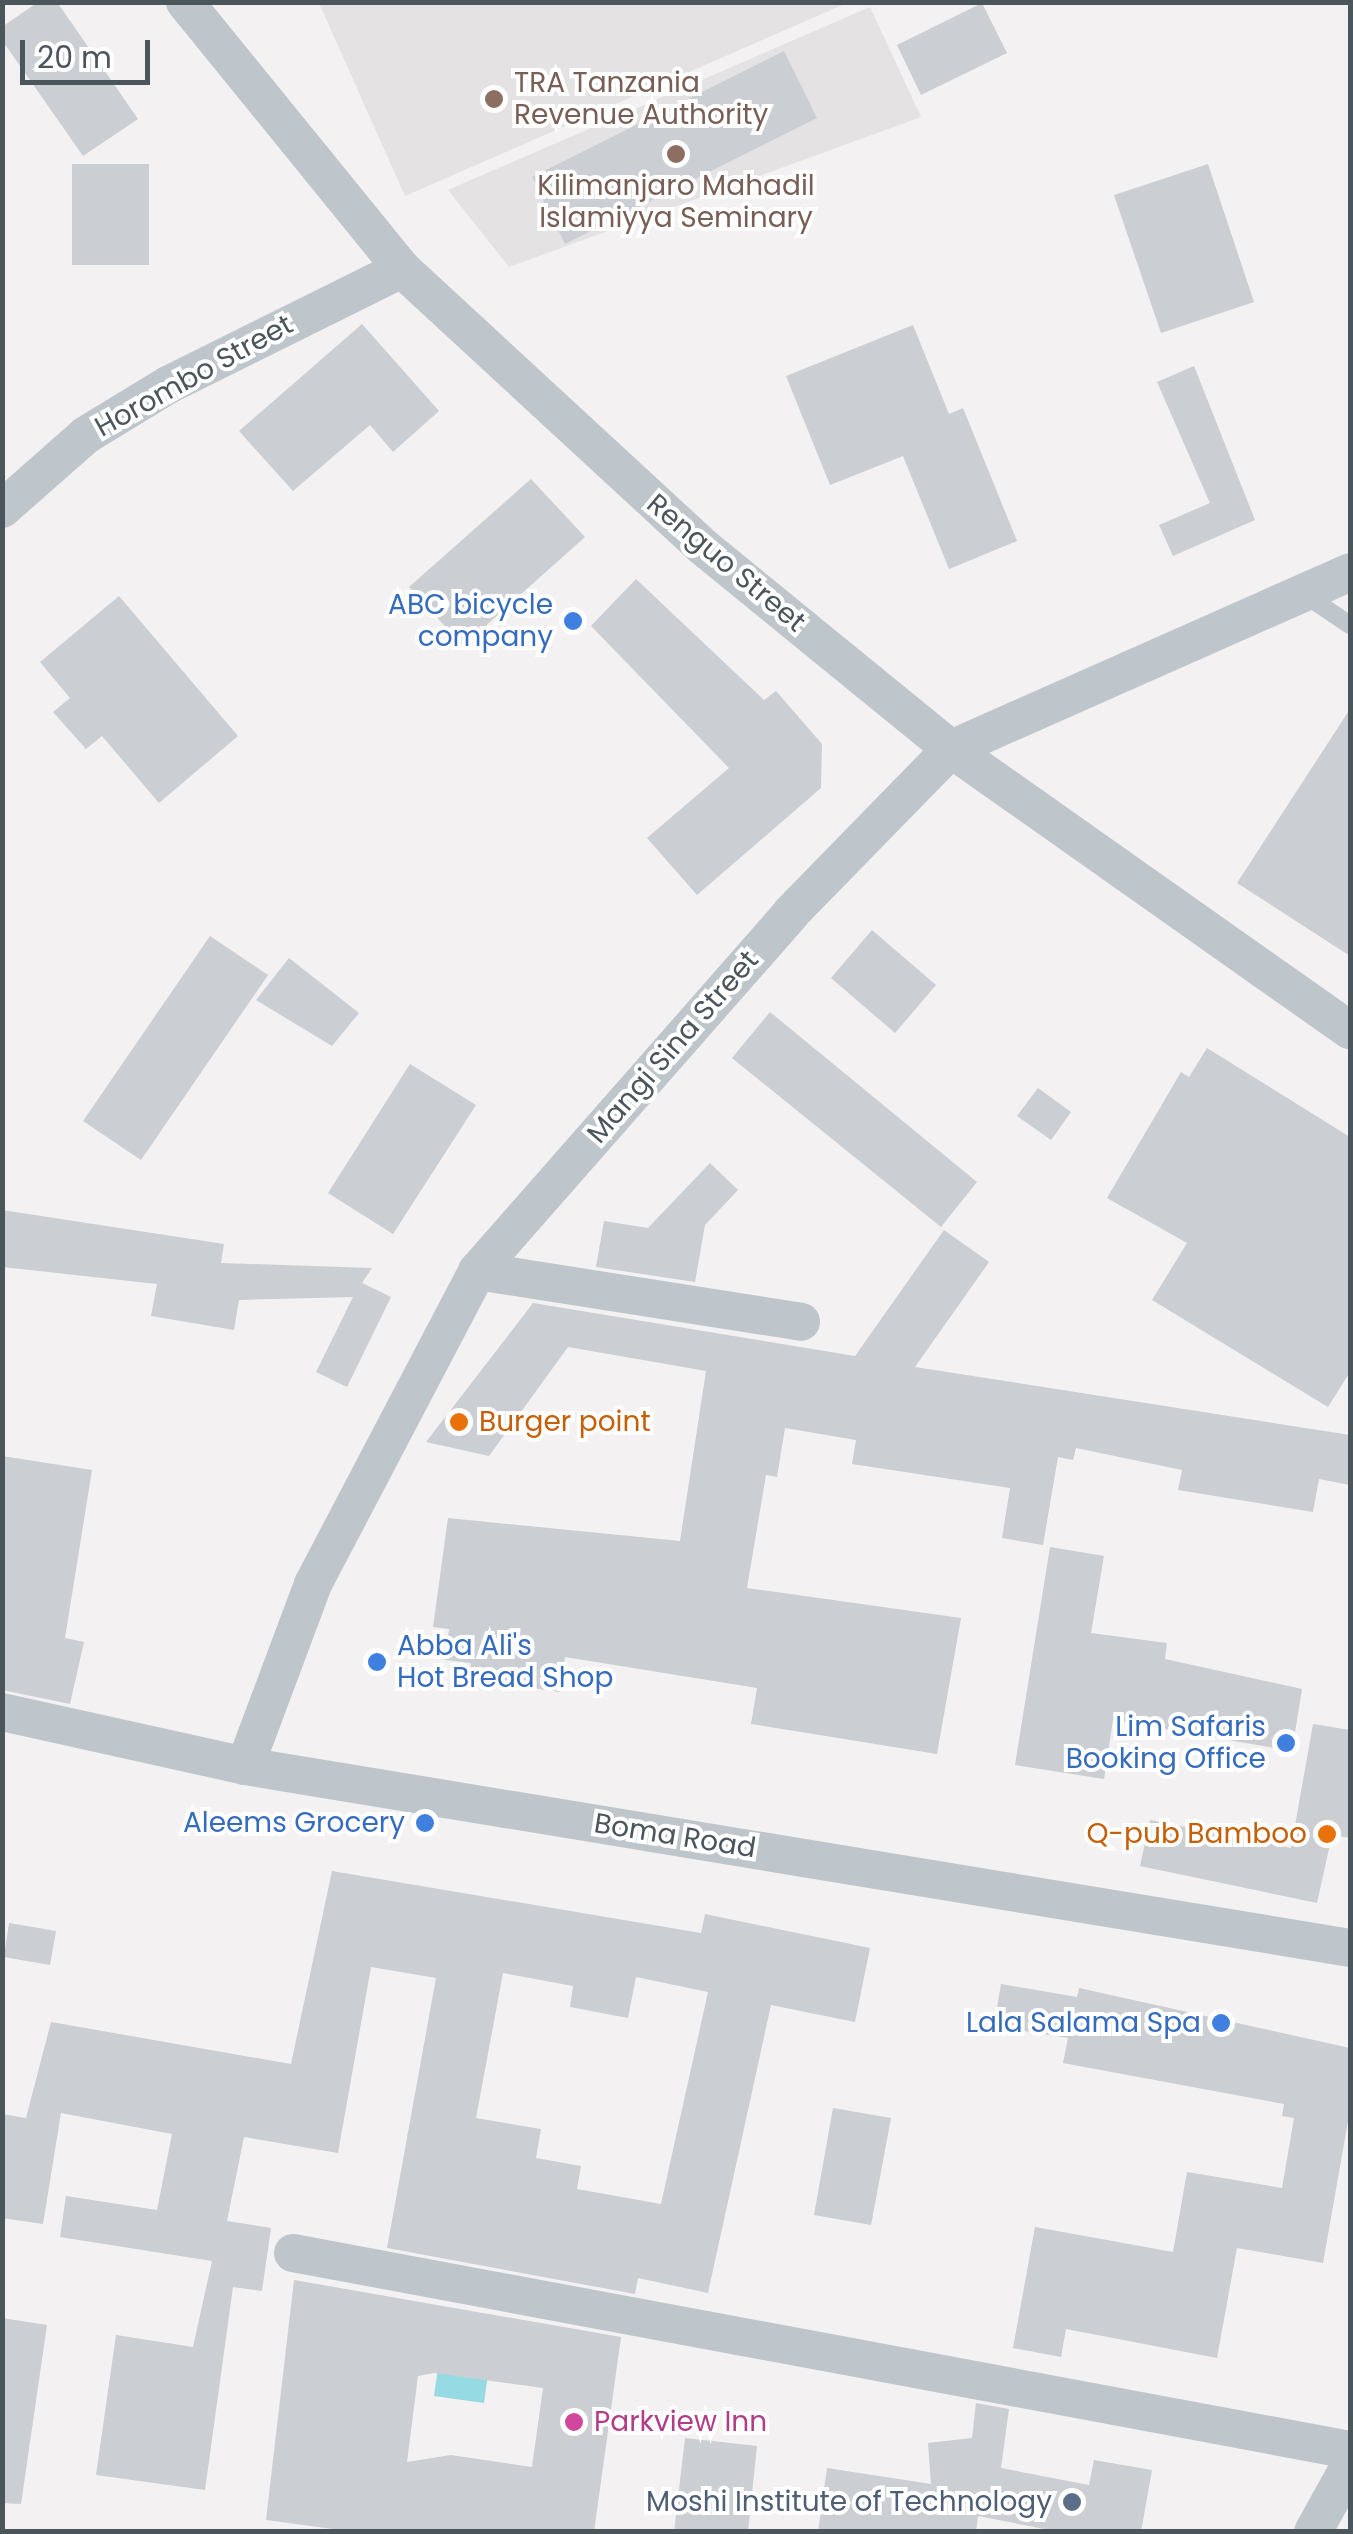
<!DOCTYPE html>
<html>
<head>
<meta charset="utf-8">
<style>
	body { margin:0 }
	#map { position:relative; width:1353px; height:2534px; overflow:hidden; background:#f3f1f1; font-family:Poppins,sans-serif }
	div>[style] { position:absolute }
	.education>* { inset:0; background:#e4e2e2 }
	.water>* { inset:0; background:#96dae3 }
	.building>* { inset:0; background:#cbced2 }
	.lane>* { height:18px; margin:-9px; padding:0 9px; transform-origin:9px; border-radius:9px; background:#bec6cc }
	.street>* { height:38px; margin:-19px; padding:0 19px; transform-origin:19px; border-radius:19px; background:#bec6cc }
	.dots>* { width:28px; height:28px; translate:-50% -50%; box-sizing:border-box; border:5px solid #fff; border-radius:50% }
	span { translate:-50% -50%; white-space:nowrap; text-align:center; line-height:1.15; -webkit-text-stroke:8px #fff; paint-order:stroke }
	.education-label { font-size:28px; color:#785e54 }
	.left { translate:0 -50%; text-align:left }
	.street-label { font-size:28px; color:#4a555c }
	.shop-label { font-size:28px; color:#366cbe }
	.right { translate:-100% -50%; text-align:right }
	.food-label { font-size:28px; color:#c56008 }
	.hotel-label { font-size:28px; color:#b23c85 }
	.service-label { font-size:28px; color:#4e5e75 }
	.frame { position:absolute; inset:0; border:5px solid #4a555c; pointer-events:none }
	.scale { position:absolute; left:20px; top:40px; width:130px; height:45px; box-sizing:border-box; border:5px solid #4a555c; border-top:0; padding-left:12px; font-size:30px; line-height:35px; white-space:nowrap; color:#4a555c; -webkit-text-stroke:8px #fff; paint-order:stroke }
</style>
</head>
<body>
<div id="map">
	<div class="education">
		<div style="clip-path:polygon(319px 3px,847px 3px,405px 196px)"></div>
		<div style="clip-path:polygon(870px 7px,921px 117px,509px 267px,448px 190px)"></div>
	</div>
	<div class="water">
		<div style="clip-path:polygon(445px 2318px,495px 2324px,484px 2403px,434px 2396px)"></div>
	</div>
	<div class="building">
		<div style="clip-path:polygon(38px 2px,57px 2px,138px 119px,83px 156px,2px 40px,2px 27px)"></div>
		<div style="clip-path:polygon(982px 3px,1007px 53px,921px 95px,897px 45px)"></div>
		<div style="clip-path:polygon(784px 51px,817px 118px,565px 244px,532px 177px)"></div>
		<div style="clip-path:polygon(72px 164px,149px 164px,149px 265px,72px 265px)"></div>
		<div style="clip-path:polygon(1208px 164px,1254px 302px,1161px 333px,1114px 195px)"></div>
		<div style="clip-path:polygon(362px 324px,439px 411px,393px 452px,370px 425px,293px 491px,239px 431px)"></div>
		<div style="clip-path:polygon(913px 325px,949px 414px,963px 408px,1017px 541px,949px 569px,903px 456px,830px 485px,786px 376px)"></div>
		<div style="clip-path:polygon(1194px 366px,1255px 520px,1173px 556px,1159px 525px,1210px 503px,1157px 382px)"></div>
		<div style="clip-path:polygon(531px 479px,585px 537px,463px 646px,409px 587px)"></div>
		<div style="clip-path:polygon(636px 579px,764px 700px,776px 691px,822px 744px,821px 788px,697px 895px,647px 838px,729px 768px,591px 626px)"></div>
		<div style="clip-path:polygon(119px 596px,238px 736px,159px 803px,102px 736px,86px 749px,53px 712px,70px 698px,40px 662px)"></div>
		<div style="clip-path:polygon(1350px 709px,1350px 956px,1237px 883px)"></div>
		<div style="clip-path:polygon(872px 930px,936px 985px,895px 1033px,831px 978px)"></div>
		<div style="clip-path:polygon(210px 936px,268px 975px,141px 1160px,83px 1121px)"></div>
		<div style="clip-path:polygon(289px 958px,359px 1013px,332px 1046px,256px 1000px)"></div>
		<div style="clip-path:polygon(770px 1012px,977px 1182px,941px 1227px,732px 1058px)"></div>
		<div style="clip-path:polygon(1207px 1048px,1350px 1137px,1350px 1372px,1328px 1407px,1152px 1300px,1187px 1243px,1107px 1198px,1181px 1072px,1189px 1077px)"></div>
		<div style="clip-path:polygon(410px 1064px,476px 1105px,393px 1234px,328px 1193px)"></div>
		<div style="clip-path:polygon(1038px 1088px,1071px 1112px,1051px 1140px,1017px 1116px)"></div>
		<div style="clip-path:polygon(710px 1163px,738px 1190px,705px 1225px,695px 1282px,596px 1267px,604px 1221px,648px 1228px)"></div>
		<div style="clip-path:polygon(2px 1210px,224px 1244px,221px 1263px,372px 1268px,362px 1283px,391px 1297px,347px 1387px,316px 1372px,353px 1297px,239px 1300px,234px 1330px,151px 1316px,157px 1284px,2px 1267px)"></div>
		<div style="clip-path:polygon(944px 1230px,989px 1262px,915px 1367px,1350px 1435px,1350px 1485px,1319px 1479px,1313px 1512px,1178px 1490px,1182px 1470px,1076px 1448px,1073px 1460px,1058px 1457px,1043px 1545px,1002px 1538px,1010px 1488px,852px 1464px,856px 1440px,785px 1428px,777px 1477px,766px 1475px,747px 1588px,961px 1618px,937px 1754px,751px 1724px,757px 1688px,565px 1657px,560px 1692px,469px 1679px,471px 1663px,445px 1660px,449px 1629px,433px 1627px,448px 1518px,680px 1541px,706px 1371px,568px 1347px,489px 1456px,426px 1442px,533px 1303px,855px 1356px)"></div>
		<div style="clip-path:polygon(2px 1456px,92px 1470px,65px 1638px,84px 1642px,70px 1704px,2px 1690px)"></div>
		<div style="clip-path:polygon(1050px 1547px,1104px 1556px,1091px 1633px,1167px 1643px,1165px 1659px,1302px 1689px,1292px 1751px,1113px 1720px,1104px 1779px,1015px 1765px)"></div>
		<div style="clip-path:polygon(1313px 1724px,1350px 1730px,1350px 1838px,1332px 1835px,1317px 1903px,1140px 1866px,1150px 1820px,1291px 1848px)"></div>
		<div style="clip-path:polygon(evenodd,332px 1871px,701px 1933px,705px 1914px,870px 1948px,855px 2022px,771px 2005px,708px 2293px,638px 2278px,635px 2294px,387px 2248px,436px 1978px,371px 1967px,338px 2153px,244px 2137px,227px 2221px,271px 2228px,262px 2291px,233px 2287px,205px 2490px,96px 2475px,116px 2335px,193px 2347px,212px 2261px,60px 2237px,66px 2196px,157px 2210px,172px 2134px,61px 2113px,43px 2224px,2px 2218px,2px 2114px,26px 2118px,51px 2022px,291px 2064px,332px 1871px,503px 1973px,573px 1986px,570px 2007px,628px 2018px,636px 1977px,708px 1992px,661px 2204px,577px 2189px,581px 2166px,536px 2158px,541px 2129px,476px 2118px,503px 1973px)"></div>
		<div style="clip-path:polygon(9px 1923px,56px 1931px,50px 1965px,4px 1957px)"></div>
		<div style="clip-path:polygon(1001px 1984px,1077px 1997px,1079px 1988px,1350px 2048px,1350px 2110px,1323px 2263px,1237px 2248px,1217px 2358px,1066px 2329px,1061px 2357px,1013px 2348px,1035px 2227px,1173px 2252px,1187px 2172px,1282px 2188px,1294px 2118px,1282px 2116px,1284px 2104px,1063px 2063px,1068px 2038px,994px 2026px)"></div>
		<div style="clip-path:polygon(833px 2108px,891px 2118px,871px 2225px,814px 2215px)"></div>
		<div style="clip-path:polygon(evenodd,294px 2280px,621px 2337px,594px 2532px,355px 2532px,266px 2520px,294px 2280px,434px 2373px,543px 2388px,532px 2467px,451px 2455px,407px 2462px,418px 2376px,434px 2373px)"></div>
		<div style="clip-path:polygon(2px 2318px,47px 2325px,21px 2504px,2px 2503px)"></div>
		<div style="clip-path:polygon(976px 2403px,1009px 2409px,1001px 2468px,1089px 2485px,1094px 2460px,1152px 2470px,1141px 2532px,1060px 2532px,978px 2516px,976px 2532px,818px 2532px,827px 2468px,931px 2484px,928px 2443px,972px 2438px)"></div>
		<div style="clip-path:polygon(685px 2438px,757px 2446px,748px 2532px,674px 2532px)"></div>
	</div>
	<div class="lane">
		<div style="left:1301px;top:592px;width:59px;rotate:34deg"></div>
	</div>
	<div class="street">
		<div style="left:185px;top:2px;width:344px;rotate:50.9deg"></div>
		<div style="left:402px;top:269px;width:408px;rotate:42.7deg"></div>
		<div style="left:702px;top:546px;width:321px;rotate:39.2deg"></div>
		<div style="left:951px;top:749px;width:488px;rotate:35.2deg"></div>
		<div style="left:2px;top:509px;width:112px;rotate:-41.4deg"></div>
		<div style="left:86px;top:435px;width:96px;rotate:-31.4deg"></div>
		<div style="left:168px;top:385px;width:261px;rotate:-26.4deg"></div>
		<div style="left:477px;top:1271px;width:328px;rotate:8.9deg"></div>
		<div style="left:2px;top:1712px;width:249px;rotate:12.5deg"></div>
		<div style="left:245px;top:1766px;width:1120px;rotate:9.35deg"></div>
		<div style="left:245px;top:1766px;width:194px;rotate:-69.5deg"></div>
		<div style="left:313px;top:1584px;width:353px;rotate:-62.3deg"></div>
		<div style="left:477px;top:1271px;width:476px;rotate:-48.7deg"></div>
		<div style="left:791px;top:913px;width:229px;rotate:-45.7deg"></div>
		<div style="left:951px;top:749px;width:436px;rotate:-23.9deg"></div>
		<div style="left:293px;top:2253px;width:1075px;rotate:10.56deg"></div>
		<div style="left:1313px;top:2532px;width:77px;rotate:-61.1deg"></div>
	</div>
	<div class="dots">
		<div style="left:494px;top:99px;background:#8d6e63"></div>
		<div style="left:676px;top:154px;background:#8d6e63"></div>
		<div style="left:573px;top:621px;background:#3f7fe0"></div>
		<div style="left:459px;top:1422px;background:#e8710a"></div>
		<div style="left:377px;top:1662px;background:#3f7fe0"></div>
		<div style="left:1286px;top:1743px;background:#3f7fe0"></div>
		<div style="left:425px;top:1823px;background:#3f7fe0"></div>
		<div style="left:1327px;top:1834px;background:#e8710a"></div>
		<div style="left:1221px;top:2023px;background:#3f7fe0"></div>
		<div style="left:574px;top:2422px;background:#d1479c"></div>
		<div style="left:1072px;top:2502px;background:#5c6f8a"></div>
	</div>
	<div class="education-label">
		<span class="left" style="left:514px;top:99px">TRA Tanzania<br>Revenue Authority</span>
		<span style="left:676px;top:202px">Kilimanjaro Mahadil<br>Islamiyya Seminary</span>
	</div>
	<div class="street-label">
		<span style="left:194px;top:376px;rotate:-29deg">Horombo Street</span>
		<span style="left:726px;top:563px;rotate:40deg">Renguo Street</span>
		<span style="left:673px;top:1047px;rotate:-49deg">Mangi Sina Street</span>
		<span style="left:675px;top:1836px;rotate:9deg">Boma Road</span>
	</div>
	<div class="shop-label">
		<span class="right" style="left:553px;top:621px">ABC bicycle<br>company</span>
		<span class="left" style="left:397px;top:1662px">Abba Ali's<br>Hot Bread Shop</span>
		<span class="right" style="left:1266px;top:1743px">Lim Safaris<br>Booking Office</span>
		<span class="right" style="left:405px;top:1823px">Aleems Grocery</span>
		<span class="right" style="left:1201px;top:2023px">Lala Salama Spa</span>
	</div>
	<div class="food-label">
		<span class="left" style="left:479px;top:1422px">Burger point</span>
		<span class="right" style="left:1307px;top:1834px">Q-pub Bamboo</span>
	</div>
	<div class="hotel-label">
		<span class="left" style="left:594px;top:2422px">Parkview Inn</span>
	</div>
	<div class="service-label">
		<span class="right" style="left:1052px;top:2502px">Moshi Institute of Technology</span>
	</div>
	<div class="frame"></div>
	<div class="scale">20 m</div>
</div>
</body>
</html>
